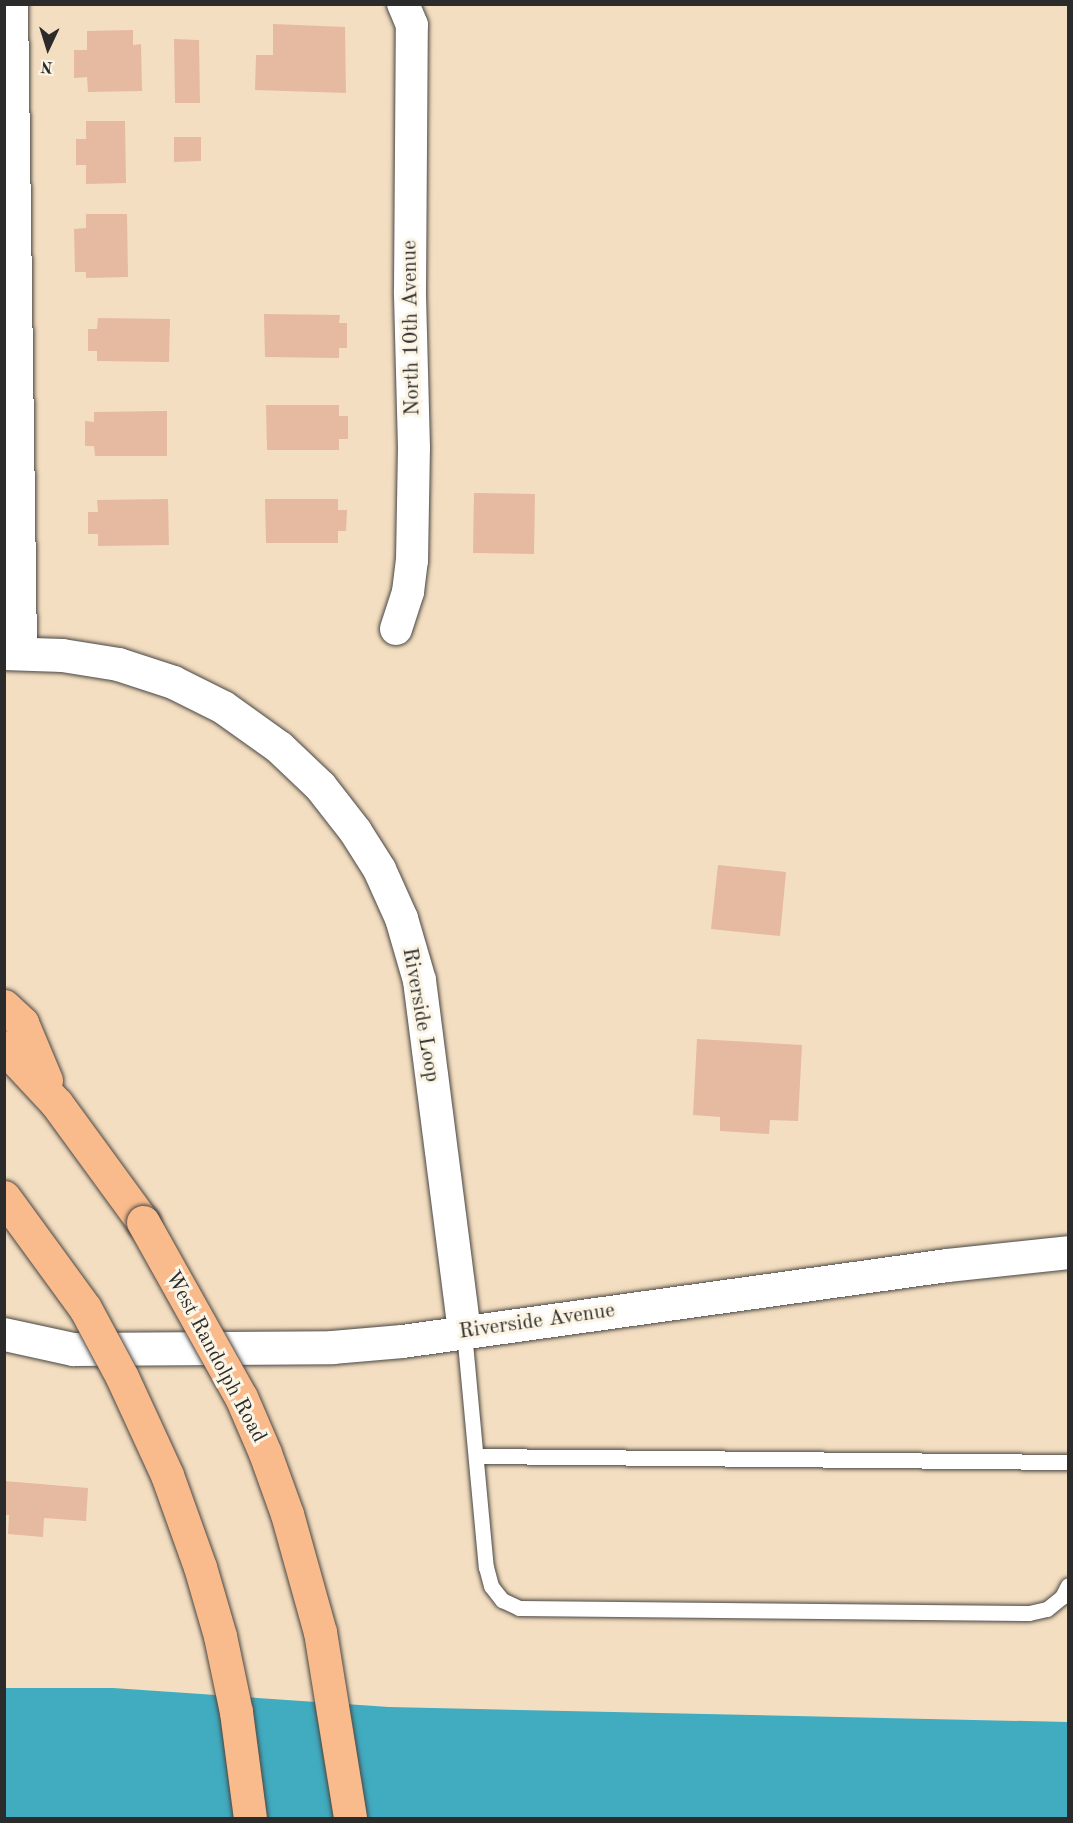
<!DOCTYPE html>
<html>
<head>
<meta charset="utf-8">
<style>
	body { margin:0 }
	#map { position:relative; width:1073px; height:1823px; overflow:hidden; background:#f4dec1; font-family:"Old Standard TT",serif }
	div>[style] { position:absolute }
	.water>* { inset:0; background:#41abc0 }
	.building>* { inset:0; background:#e6b9a1 }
	.roads { filter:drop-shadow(0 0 2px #494642) drop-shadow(0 0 2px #494642) }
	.service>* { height:15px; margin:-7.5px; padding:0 7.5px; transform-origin:7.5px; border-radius:7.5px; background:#fff }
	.minor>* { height:32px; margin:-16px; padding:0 16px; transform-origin:16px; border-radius:16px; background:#fff }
	.tertiary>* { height:33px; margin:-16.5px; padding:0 16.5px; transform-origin:16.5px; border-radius:16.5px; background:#fff }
	.trunk>* { height:33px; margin:-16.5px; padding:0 16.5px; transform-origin:16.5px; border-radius:16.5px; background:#fabb8c }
	.bridges { filter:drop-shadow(0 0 2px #494642) drop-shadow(0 0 2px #494642) }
	.trunk-bridge>* { height:33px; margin:-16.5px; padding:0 16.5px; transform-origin:16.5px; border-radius:16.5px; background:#fabb8c }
	span { translate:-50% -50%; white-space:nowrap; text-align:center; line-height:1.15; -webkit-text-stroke:6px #fcf5e5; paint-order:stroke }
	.street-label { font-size:21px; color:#2b2b2b }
	.frame { position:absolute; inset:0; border:6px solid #2b2b2b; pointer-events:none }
	.north { position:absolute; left:18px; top:18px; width:60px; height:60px; -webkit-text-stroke:4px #fcf5e5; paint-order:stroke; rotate:184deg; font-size:16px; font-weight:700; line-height:24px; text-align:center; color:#2b2b2b }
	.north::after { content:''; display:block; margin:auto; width:21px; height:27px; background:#2b2b2b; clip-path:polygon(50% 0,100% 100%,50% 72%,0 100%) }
</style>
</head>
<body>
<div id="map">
	<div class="water">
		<div style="clip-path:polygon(4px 1688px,113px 1688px,389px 1707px,1068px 1722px,1068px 1818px,5px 1818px)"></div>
	</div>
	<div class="building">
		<div style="clip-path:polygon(273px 24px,345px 27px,346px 93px,255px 90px,256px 55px,273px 55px)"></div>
		<div style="clip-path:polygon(133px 30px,133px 45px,141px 44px,142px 91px,88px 92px,87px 77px,74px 78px,74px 50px,87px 50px,87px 31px)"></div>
		<div style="clip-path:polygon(174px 39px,199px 40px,200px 103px,175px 103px)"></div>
		<div style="clip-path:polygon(86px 121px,125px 121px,126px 183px,86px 184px,86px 165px,76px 165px,76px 139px,86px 139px)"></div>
		<div style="clip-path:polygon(174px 137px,201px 137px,201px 161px,174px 162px)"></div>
		<div style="clip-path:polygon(86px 214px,127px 214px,128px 277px,86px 278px,86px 272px,75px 272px,74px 229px,86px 228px)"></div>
		<div style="clip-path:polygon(264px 314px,340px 315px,339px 323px,347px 323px,347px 348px,339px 348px,339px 358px,265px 357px)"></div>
		<div style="clip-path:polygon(98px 318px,170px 319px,169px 362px,97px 361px,97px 351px,88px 351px,88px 329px,97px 329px)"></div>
		<div style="clip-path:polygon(266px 405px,339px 405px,339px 416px,348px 416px,348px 439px,339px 439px,339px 450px,267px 450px)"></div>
		<div style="clip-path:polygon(167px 411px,167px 456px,95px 456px,94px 446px,85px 446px,85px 421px,94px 422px,94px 412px)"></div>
		<div style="clip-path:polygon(474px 493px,535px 494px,534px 554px,473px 553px)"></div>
		<div style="clip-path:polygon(168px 499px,169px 545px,98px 546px,98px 534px,88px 534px,88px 512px,98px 512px,97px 500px)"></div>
		<div style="clip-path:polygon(265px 499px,338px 499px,338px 510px,347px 510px,346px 531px,338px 531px,338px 543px,266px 543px)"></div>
		<div style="clip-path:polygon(718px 865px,786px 872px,780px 936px,711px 929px)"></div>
		<div style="clip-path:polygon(697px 1039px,802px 1045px,798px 1121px,770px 1120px,769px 1134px,720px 1131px,720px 1117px,693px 1115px)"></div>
		<div style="clip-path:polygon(4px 1481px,88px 1488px,86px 1521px,44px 1518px,43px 1537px,8px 1534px,9px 1515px,4px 1515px)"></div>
	</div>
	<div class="roads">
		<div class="service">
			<div style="left:464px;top:1332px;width:236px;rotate:84.7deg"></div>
			<div style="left:486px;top:1567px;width:20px;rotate:75deg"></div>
			<div style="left:491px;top:1586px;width:18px;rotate:52deg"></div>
			<div style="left:502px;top:1600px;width:19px;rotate:25deg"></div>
			<div style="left:519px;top:1608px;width:510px;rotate:0.56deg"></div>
			<div style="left:1029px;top:1613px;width:18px;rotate:-13deg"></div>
			<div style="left:1047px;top:1609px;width:19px;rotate:-39deg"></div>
			<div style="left:1062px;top:1597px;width:13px;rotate:-63deg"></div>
			<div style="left:477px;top:1456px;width:591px;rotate:0.58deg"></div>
		</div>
		<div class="minor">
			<div style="left:12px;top:4px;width:648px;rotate:89.2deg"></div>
			<div style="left:396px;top:629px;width:39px;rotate:-72deg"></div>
			<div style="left:408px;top:592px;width:31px;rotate:-83deg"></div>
			<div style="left:412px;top:561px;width:113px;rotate:-89deg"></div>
			<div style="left:414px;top:448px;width:158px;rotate:-91.5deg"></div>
			<div style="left:410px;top:290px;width:265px;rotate:-89.6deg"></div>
			<div style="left:412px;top:25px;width:23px;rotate:-113deg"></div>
		</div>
		<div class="tertiary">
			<div style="left:4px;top:653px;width:58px;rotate:2deg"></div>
			<div style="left:62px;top:655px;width:57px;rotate:9.1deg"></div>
			<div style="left:118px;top:664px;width:58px;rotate:18.1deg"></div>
			<div style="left:173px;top:682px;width:56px;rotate:26.6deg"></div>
			<div style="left:223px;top:707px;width:69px;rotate:35.5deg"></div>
			<div style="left:279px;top:747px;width:57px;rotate:43.6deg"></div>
			<div style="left:320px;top:786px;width:57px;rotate:52.1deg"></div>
			<div style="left:355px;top:831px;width:45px;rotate:57.7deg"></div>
			<div style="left:379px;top:869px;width:54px;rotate:65.8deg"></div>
			<div style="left:401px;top:918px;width:65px;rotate:73.8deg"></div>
			<div style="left:419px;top:980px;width:355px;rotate:82.7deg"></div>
			<div style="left:4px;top:1334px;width:71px;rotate:12.3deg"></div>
			<div style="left:73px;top:1349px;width:259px;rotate:-0.4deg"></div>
			<div style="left:332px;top:1347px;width:70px;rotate:-4.9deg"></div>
			<div style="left:402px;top:1341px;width:550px;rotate:-7.94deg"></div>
			<div style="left:947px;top:1265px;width:122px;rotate:-6.1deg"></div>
		</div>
		<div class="trunk">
			<div style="left:4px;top:1006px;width:25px;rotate:43deg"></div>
			<div style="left:22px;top:1023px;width:62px;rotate:67.2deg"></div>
			<div style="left:4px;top:1047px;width:78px;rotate:47.1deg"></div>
			<div style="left:57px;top:1104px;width:146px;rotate:53.9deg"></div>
		</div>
	</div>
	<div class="bridges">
		<div class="trunk-bridge">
			<div style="left:4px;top:1197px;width:137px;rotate:53.9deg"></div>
			<div style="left:85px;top:1308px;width:78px;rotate:61.8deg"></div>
			<div style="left:122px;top:1377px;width:108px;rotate:65.3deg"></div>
			<div style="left:167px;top:1475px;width:98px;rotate:70.3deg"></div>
			<div style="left:200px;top:1567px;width:72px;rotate:73.8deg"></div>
			<div style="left:220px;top:1636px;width:78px;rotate:78.1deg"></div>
			<div style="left:236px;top:1712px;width:107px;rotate:82.5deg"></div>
			<div style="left:143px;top:1222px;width:201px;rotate:60.8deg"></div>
			<div style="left:241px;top:1397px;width:61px;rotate:66.8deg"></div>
			<div style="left:265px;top:1453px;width:65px;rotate:70.2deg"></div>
			<div style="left:287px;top:1514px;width:123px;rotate:74.4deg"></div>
			<div style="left:320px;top:1632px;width:188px;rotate:80.8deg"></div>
		</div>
	</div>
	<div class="street-label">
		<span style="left:412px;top:328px;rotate:-91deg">North 10th Avenue</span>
		<span style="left:420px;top:1015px;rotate:80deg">Riverside Loop</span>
		<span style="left:537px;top:1322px;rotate:-8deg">Riverside Avenue</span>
		<span style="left:215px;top:1357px;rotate:62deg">West Randolph Road</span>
	</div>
	<div class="frame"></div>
	<div class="north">N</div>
</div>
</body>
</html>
